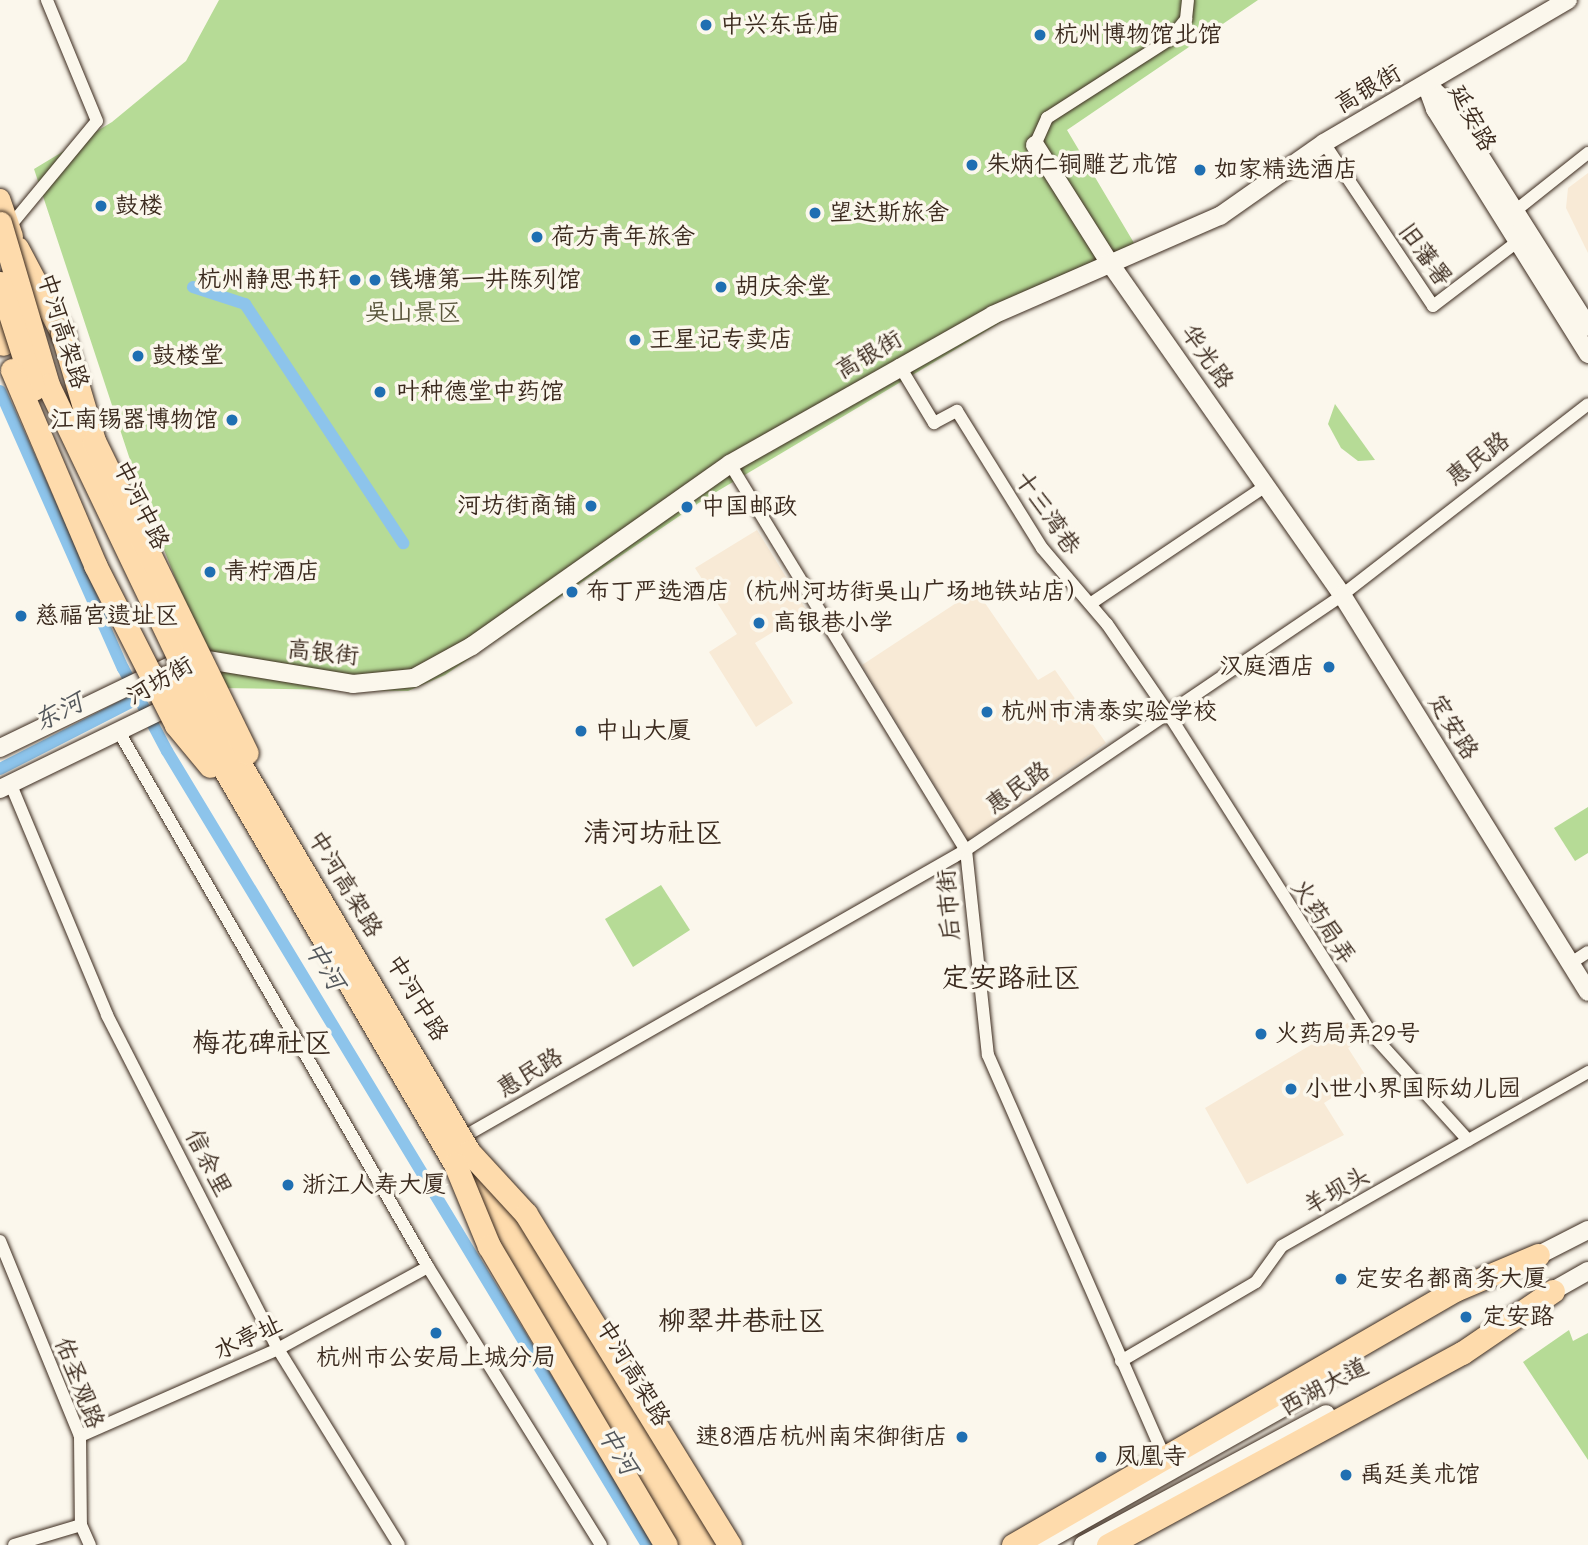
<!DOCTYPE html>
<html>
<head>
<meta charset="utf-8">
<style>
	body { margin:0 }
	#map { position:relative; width:1588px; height:1545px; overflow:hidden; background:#fbf7ec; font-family:"Comic Neue","LXGW WenKai TC",sans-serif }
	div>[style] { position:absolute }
	.built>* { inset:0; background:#f8ead6 }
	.green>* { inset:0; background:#b6db96 }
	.canal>* { height:12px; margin:-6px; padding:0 6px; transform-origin:6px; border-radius:6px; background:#8dc4eb }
	.roads { filter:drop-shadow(0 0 2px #3b2a1e) drop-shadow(0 0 2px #3b2a1e) }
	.street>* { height:12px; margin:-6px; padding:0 6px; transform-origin:6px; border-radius:6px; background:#fbf7ec }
	.secondary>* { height:18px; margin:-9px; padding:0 9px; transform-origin:9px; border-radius:9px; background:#fbf7ec }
	.primary>* { height:19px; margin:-9.5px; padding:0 9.5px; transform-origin:9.5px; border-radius:9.5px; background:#fedbac }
	.highway>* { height:23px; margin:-11.5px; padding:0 11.5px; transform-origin:11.5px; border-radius:11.5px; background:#fedbac }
	.bridges { filter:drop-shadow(0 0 2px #3b2a1e) drop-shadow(0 0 2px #3b2a1e) }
	.highway-bridge>* { height:23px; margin:-11.5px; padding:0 11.5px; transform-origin:11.5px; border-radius:11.5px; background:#fedbac }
	.dots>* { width:19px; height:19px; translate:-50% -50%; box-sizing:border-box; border:4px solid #fbf7ec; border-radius:50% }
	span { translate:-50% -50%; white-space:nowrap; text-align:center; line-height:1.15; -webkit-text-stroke:7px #fbf7ec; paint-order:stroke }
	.poi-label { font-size:24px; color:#3b2a1e }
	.left { translate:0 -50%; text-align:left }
	.right { translate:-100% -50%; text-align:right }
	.street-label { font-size:24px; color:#3b2a1e }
	.park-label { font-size:24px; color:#5a563c }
	.water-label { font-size:26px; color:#54585c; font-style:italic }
	.quarter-label { font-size:28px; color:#3b2a1e }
</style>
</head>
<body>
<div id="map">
	<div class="built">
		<div style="clip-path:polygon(1588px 173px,1588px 253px,1566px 208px,1568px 188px)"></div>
		<div style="clip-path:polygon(757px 530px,807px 611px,755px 643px,793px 703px,756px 727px,709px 652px,737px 634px,695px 568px)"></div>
		<div style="clip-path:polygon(976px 590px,1038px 680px,1055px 670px,1106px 743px,968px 840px,862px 665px)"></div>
		<div style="clip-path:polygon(1351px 1021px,1362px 1039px,1348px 1048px,1366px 1076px,1324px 1103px,1344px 1135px,1247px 1184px,1205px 1108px)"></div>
	</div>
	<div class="green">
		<div style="clip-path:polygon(219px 0,1258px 0,1067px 130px,1134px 243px,706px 498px,445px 675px,408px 691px,219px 688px,139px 487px,34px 169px,112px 122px,186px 61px)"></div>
		<div style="clip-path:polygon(1335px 404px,1375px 460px,1358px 461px,1341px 448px,1328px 424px)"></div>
		<div style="clip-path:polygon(1588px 807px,1588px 853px,1575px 861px,1554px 828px)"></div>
		<div style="clip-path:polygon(661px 885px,690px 930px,633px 967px,605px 919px)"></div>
		<div style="clip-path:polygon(1569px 1330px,1573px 1341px,1588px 1333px,1588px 1460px,1523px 1362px)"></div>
	</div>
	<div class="canal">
		<div style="left:193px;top:287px;width:55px;rotate:18.1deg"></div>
		<div style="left:245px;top:304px;width:287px;rotate:56.5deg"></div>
		<div style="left:0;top:391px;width:303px;rotate:66.1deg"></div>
		<div style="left:123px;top:668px;width:94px;rotate:62.1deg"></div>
		<div style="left:167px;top:751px;width:928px;rotate:58.85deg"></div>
		<div style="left:0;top:769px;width:156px;rotate:-27.1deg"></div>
	</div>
	<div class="roads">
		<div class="street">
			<div style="left:1324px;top:143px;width:196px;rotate:56.2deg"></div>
			<div style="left:1433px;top:306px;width:106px;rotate:-37.3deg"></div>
			<div style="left:1035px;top:145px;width:30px;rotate:-66deg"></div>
			<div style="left:1047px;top:118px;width:146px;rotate:-32.7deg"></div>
			<div style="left:1170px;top:39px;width:26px;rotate:-51deg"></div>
			<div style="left:1186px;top:19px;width:19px;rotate:-84deg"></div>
			<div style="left:1515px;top:211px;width:93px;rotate:-38.5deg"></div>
			<div style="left:10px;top:226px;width:136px;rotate:-50.4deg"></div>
			<div style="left:97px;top:121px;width:131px;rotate:-112.5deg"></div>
			<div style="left:899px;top:365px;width:68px;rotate:58.9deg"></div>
			<div style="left:934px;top:423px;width:26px;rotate:-28deg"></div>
			<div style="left:957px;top:411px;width:161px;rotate:58.2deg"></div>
			<div style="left:1042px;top:548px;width:100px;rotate:49.5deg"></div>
			<div style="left:1107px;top:624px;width:104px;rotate:55.5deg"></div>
			<div style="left:1166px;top:710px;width:381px;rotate:57.6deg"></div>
			<div style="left:1370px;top:1032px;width:146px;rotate:47.8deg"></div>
			<div style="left:730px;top:464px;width:452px;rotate:58.6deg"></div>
			<div style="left:966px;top:850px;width:206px;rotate:83.9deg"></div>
			<div style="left:988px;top:1055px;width:437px;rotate:66.3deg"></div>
			<div style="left:1090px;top:604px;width:213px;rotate:-33.9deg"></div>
			<div style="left:119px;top:732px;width:618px;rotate:59.99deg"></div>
			<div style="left:428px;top:1267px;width:327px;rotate:58.1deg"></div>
			<div style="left:11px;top:785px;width:249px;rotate:67.3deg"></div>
			<div style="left:107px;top:1015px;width:375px;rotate:62.9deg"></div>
			<div style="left:278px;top:1349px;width:230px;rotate:58.3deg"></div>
			<div style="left:1571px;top:963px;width:20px;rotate:-33deg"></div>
			<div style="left:458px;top:1140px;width:585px;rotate:-29.72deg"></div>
			<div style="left:966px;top:850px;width:454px;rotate:-34.1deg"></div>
			<div style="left:1342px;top:595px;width:311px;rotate:-37.8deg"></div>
			<div style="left:0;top:1241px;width:211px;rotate:67.7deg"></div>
			<div style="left:80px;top:1436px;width:89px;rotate:89.4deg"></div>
			<div style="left:81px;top:1525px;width:22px;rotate:66deg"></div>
			<div style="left:1121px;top:1361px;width:156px;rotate:-30.3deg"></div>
			<div style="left:1256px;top:1282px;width:44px;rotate:-54.2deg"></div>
			<div style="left:1282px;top:1246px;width:352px;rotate:-29.6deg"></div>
			<div style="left:80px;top:1436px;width:216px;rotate:-23.7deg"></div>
			<div style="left:278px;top:1349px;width:171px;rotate:-28.7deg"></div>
			<div style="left:14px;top:1545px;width:70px;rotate:-16.6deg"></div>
		</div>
		<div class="secondary">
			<div style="left:1426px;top:84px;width:27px;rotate:70deg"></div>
			<div style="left:1435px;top:109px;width:289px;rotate:58deg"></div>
			<div style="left:1429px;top:86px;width:23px;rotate:43deg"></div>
			<div style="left:1446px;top:102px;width:266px;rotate:57.7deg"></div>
			<div style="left:1035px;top:145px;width:138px;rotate:57.7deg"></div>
			<div style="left:1109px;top:262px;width:406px;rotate:55deg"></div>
			<div style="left:1342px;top:595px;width:467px;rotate:58.2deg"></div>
			<div style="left:0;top:748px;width:210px;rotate:-25.7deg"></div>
			<div style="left:189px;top:657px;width:166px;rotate:9.3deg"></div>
			<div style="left:353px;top:684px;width:61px;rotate:-5.6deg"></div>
			<div style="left:414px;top:678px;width:66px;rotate:-28.9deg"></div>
			<div style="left:472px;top:646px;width:316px;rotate:-35.2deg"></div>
			<div style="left:730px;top:464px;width:302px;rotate:-29.5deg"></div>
			<div style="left:993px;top:315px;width:248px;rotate:-23.6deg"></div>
			<div style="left:1220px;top:216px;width:127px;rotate:-35.1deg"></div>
			<div style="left:1324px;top:143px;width:283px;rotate:-30.4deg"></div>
			<div style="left:0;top:789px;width:196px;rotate:-26deg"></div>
			<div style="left:1529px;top:1260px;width:66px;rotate:-27deg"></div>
			<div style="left:1542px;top:1297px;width:53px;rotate:-29.5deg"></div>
			<div style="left:1039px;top:1545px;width:300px;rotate:-29.4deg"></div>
			<div style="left:1300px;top:1398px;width:57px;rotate:-35.1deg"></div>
			<div style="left:1083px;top:1545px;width:276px;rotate:-28.3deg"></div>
		</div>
		<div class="primary">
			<div style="left:0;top:198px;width:40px;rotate:71.1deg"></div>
		</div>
		<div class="highway">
			<div style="left:17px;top:248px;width:96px;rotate:62.1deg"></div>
			<div style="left:0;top:329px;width:15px;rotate:79deg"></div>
			<div style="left:481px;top:1173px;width:435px;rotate:58.8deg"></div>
			<div style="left:479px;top:1204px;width:399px;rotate:58.7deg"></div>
			<div style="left:1013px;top:1545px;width:510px;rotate:-29.98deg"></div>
			<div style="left:1455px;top:1290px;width:90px;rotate:-22.9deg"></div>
			<div style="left:1108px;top:1545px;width:403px;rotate:-28.5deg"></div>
			<div style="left:1462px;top:1353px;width:110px;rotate:-34.3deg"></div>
		</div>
	</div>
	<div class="bridges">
		<div class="highway-bridge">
			<div style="left:0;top:223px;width:169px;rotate:73.5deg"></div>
			<div style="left:48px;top:385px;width:317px;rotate:64.4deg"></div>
			<div style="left:185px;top:671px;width:559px;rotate:59.44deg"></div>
			<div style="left:469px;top:1152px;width:84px;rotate:47.4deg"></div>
			<div style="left:526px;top:1214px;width:389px;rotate:58.4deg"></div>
			<div style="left:0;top:283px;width:111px;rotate:72.2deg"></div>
			<div style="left:62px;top:333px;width:113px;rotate:73.5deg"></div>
			<div style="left:94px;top:441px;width:347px;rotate:63.9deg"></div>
			<div style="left:12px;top:370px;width:212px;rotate:66.9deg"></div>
			<div style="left:95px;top:565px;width:179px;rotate:63.1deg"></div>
			<div style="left:176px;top:725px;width:53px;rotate:50.3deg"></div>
			<div style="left:170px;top:676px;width:565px;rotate:59.71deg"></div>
			<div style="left:455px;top:1164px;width:89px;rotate:67.5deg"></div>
			<div style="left:489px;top:1246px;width:347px;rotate:59.4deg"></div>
		</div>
	</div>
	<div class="dots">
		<div style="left:706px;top:25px;background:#1f6fb2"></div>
		<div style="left:1040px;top:35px;background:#1f6fb2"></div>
		<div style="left:972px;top:165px;background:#1f6fb2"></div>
		<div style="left:1200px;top:170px;background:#1f6fb2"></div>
		<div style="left:101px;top:206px;background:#1f6fb2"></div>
		<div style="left:815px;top:213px;background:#1f6fb2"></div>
		<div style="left:537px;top:237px;background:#1f6fb2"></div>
		<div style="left:355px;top:280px;background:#1f6fb2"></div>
		<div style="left:375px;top:280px;background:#1f6fb2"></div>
		<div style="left:721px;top:287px;background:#1f6fb2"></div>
		<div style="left:635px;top:340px;background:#1f6fb2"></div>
		<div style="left:138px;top:356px;background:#1f6fb2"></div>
		<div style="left:380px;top:392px;background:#1f6fb2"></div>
		<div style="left:232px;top:420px;background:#1f6fb2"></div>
		<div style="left:591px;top:506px;background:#1f6fb2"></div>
		<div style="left:687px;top:507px;background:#1f6fb2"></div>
		<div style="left:210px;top:572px;background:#1f6fb2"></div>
		<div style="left:572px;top:592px;background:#1f6fb2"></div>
		<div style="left:21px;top:616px;background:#1f6fb2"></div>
		<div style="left:759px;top:623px;background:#1f6fb2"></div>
		<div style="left:1329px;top:667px;background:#1f6fb2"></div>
		<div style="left:987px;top:712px;background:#1f6fb2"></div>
		<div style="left:581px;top:731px;background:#1f6fb2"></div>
		<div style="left:1261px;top:1034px;background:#1f6fb2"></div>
		<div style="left:1291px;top:1089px;background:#1f6fb2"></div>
		<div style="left:288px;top:1185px;background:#1f6fb2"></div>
		<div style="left:1341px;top:1279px;background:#1f6fb2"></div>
		<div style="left:1466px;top:1317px;background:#1f6fb2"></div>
		<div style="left:436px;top:1333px;background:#1f6fb2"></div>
		<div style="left:962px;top:1437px;background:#1f6fb2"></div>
		<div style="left:1101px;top:1457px;background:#1f6fb2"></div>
		<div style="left:1346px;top:1475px;background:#1f6fb2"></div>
	</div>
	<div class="poi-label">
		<span class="left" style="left:720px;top:25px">中兴东岳庙</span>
		<span class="left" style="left:1054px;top:35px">杭州博物馆北馆</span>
		<span class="left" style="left:986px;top:165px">朱炳仁铜雕艺术馆</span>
		<span class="left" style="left:1214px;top:170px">如家精选酒店</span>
		<span class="left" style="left:115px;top:206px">鼓楼</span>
		<span class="left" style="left:829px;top:213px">望达斯旅舍</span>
		<span class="left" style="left:551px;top:237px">荷方青年旅舍</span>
		<span class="right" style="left:341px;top:280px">杭州静思书轩</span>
		<span class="left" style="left:389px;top:280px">钱塘第一井陈列馆</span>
		<span class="left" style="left:735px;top:287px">胡庆余堂</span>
		<span class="left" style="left:649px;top:340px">王星记专卖店</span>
		<span class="left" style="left:152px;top:356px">鼓楼堂</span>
		<span class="left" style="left:396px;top:392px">叶种德堂中药馆</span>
		<span class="right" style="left:218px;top:420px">江南锡器博物馆</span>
		<span class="right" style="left:577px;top:506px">河坊街商铺</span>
		<span class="left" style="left:701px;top:507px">中国邮政</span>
		<span class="left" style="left:224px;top:572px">青柠酒店</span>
		<span class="left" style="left:586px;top:592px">布丁严选酒店（杭州河坊街吴山广场地铁站店）</span>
		<span class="left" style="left:35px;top:616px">慈福宫遗址区</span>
		<span class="left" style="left:773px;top:623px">高银巷小学</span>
		<span class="right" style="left:1315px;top:667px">汉庭酒店</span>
		<span class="left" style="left:1001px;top:712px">杭州市清泰实验学校</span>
		<span class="left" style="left:595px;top:731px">中山大厦</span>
		<span class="left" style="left:1275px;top:1034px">火药局弄29号</span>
		<span class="left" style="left:1305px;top:1089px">小世小界国际幼儿园</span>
		<span class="left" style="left:302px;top:1185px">浙江人寿大厦</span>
		<span class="left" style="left:1355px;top:1279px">定安名都商务大厦</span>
		<span class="left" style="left:1482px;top:1317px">定安路</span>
		<span style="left:436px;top:1358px">杭州市公安局上城分局</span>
		<span class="right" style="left:948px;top:1437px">速8酒店杭州南宋御街店</span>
		<span class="left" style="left:1115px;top:1457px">凤凰寺</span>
		<span class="left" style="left:1360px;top:1475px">禹廷美术馆</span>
	</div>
	<div class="street-label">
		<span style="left:1368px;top:89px;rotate:-30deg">高银街</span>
		<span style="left:1472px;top:118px;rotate:61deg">延安路</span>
		<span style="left:1425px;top:255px;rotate:54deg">旧藩署</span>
		<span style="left:63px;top:331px;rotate:73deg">中河高架路</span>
		<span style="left:869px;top:355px;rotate:-30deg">高银街</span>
		<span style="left:1207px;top:357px;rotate:55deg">华光路</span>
		<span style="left:1478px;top:459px;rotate:-37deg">惠民路</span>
		<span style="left:141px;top:505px;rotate:64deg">中河中路</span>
		<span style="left:1047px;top:513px;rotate:55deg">十三湾巷</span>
		<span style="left:323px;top:653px;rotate:6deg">高银街</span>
		<span style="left:160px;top:681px;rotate:-30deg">河坊街</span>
		<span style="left:1453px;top:727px;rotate:58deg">定安路</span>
		<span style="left:1018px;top:788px;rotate:-35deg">惠民路</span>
		<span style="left:345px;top:884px;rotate:59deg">中河高架路</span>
		<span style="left:949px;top:905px;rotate:-94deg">后市街</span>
		<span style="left:1323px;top:922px;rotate:57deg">火药局弄</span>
		<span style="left:417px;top:998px;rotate:59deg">中河中路</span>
		<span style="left:530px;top:1073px;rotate:-31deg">惠民路</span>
		<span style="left:208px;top:1163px;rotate:63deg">信余里</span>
		<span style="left:1337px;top:1191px;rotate:-30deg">羊坝头</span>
		<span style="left:248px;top:1338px;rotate:-25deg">水亭址</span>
		<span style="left:633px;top:1373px;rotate:59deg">中河高架路</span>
		<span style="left:79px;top:1383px;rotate:69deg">佑圣观路</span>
		<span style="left:1324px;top:1387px;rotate:-28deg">西湖大道</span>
	</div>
	<div class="park-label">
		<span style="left:413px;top:313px">吴山景区</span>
	</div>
	<div class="water-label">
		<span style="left:59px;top:713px;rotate:-27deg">东河</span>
		<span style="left:324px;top:966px;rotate:59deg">中河</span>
		<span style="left:617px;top:1451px;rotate:59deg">中河</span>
	</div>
	<div class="quarter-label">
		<span style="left:653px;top:833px">清河坊社区</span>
		<span style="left:1011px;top:978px">定安路社区</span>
		<span style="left:262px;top:1043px">梅花碑社区</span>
		<span style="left:742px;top:1321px">柳翠井巷社区</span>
	</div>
</div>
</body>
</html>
